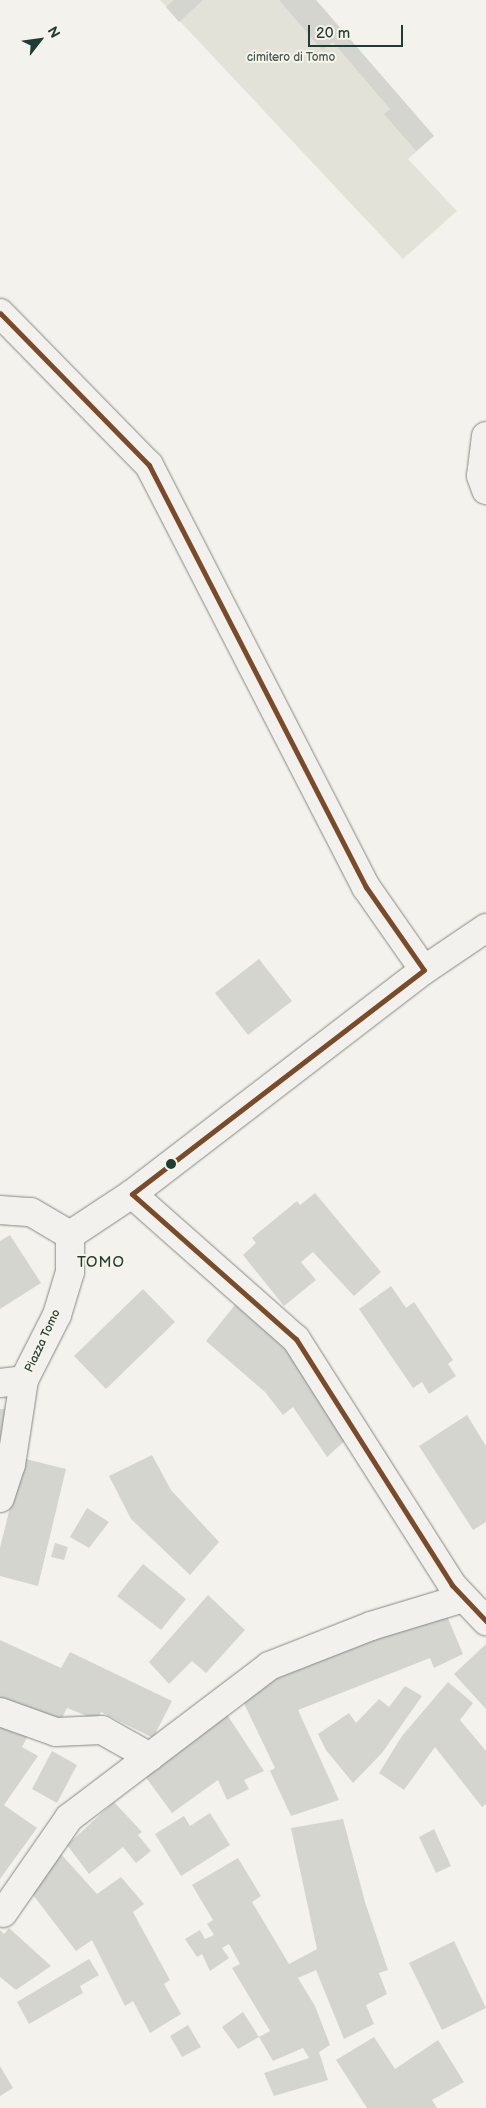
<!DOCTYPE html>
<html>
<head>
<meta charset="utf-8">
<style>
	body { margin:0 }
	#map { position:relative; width:486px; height:2108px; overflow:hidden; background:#f4f2ec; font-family:"Balsamiq Sans",sans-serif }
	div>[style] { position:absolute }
	.green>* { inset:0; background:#e2e2d9 }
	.building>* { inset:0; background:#d5d5d0 }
	.roads { filter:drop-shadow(0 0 1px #848985) drop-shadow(0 0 1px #848985) }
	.minor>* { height:28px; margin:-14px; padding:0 14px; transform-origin:14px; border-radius:14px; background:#f2f1ed }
	.bus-1>* { height:5px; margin:-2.5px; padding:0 2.5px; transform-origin:2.5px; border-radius:2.5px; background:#7a4b2a }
	.dots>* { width:14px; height:14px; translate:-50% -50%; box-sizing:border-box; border:2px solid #f7f3e8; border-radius:50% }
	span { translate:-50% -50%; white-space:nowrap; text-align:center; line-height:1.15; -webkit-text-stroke:4px #f7f3e8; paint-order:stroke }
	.park-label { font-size:12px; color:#435b52 }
	.street-label { font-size:12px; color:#1f3d34 }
	.quarter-label { font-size:15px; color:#1f3d34; letter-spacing:1px }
	.north { position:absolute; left:15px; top:15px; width:50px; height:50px; -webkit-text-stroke:4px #f7f3e8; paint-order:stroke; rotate:60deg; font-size:14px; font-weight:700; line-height:20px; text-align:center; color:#1f3d34 }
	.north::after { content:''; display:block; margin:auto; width:18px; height:22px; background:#1f3d34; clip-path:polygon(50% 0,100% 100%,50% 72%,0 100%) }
	.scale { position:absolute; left:308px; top:25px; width:95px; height:22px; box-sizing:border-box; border:2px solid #1f3d34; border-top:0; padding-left:6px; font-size:15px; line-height:18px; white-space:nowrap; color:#1f3d34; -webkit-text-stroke:4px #f7f3e8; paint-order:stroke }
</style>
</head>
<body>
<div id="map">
	<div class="green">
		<div style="clip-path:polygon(160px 0,316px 0,434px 136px,408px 159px,457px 211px,403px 259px)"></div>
	</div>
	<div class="building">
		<div style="clip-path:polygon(174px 0,203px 0,179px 22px,166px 7px)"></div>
		<div style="clip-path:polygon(279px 0,316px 0,434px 136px,416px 151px,384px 114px,390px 109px,333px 42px,322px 50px)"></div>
		<div style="clip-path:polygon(259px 959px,292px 1001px,248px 1035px,215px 993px)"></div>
		<div style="clip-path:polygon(315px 1193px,381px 1272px,354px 1296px,313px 1252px,301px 1262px,316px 1280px,284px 1306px,243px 1255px,256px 1243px,252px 1238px,297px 1201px,300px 1205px)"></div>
		<div style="clip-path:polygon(10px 1235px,41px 1283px,0 1309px,0 1241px)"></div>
		<div style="clip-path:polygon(391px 1286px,406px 1308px,414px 1302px,453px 1360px,448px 1364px,456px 1376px,429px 1394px,422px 1382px,413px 1388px,359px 1309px)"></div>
		<div style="clip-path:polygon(143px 1289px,175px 1322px,106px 1389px,74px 1356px)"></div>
		<div style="clip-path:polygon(235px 1305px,292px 1354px,348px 1438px,327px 1457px,293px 1407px,283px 1415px,265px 1392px,206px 1341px)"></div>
		<div style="clip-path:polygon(0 1409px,7px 1409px,0 1450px)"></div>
		<div style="clip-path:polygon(467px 1415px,486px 1446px,486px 1522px,473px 1530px,419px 1446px)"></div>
		<div style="clip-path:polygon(152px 1455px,171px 1490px,219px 1542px,190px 1575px,131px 1519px,109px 1476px)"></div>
		<div style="clip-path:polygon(22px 1458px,66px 1469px,38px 1586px,0 1576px,0 1548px)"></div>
		<div style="clip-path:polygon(87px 1508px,109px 1522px,89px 1548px,70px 1537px)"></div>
		<div style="clip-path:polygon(55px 1543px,68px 1547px,64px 1560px,51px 1557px)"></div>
		<div style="clip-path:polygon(143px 1564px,186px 1599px,161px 1630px,117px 1596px)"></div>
		<div style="clip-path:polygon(208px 1595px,245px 1630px,206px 1673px,192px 1661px,169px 1684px,149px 1662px)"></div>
		<div style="clip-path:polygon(447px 1616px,463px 1654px,434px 1668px,430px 1658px,298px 1710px,339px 1800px,291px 1816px,270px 1771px,275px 1768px,239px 1693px,307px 1655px)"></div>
		<div style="clip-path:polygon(0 1640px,61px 1668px,70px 1652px,172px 1701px,153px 1738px,101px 1712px,97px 1720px,67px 1708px,59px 1724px,0 1700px)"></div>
		<div style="clip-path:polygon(486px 1644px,486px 1709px,454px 1674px)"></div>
		<div style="clip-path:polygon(448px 1682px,473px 1703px,460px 1720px,486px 1751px,486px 1804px,482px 1807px,435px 1747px,404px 1790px,379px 1773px,402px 1736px)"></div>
		<div style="clip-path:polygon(405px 1686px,422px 1696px,382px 1753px,353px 1783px,326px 1750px,318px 1734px,349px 1713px,356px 1723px,379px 1699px,389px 1707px)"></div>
		<div style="clip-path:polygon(226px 1713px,264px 1771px,244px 1780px,249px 1789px,227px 1800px,218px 1780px,172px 1813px,142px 1772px)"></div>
		<div style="clip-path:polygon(0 1717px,32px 1728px,22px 1747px,38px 1756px,4px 1805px,37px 1828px,0 1879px)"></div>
		<div style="clip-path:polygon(52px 1751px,77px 1765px,57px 1803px,32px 1789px)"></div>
		<div style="clip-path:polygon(114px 1802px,142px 1832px,138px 1835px,151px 1851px,136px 1863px,123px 1847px,89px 1874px,67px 1845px)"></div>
		<div style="clip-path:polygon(210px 1813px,230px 1845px,181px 1876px,155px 1834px,184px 1816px,190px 1826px)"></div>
		<div style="clip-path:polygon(343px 1819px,365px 1902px,388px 1970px,379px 1973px,387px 1994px,366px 2005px,374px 2024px,344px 2039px,316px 1970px,298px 1978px,315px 2006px,330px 2045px,319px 2052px,328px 2080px,274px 2096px,264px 2073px,309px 2058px,303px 2048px,273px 2061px,259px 2037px,238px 2049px,222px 2027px,243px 2012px,259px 2037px,270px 2031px,232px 1968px,240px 1964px,229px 1944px,222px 1948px,229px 1958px,210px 1971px,202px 1954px,197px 1957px,185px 1939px,200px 1930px,205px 1939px,214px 1935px,207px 1924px,213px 1920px,192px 1885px,238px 1858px,261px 1896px,252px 1902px,289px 1964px,317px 1949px,291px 1828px)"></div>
		<div style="clip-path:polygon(434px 1829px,451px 1866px,436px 1873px,419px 1837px)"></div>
		<div style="clip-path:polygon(60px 1853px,97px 1894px,121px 1877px,144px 1904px,133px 1912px,170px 1980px,164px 1984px,181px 2014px,150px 2033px,133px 2001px,125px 2006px,92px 1940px,76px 1951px,30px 1891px)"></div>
		<div style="clip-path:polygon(9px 1928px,51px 1966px,16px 1990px,0 1977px,0 1930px,4px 1934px)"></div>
		<div style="clip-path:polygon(454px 1941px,486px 2008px,442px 2030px,409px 1963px)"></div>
		<div style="clip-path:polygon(89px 1959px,99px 1975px,80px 1986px,83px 1993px,29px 2024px,17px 2002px)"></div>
		<div style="clip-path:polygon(188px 2025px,201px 2047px,182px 2057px,170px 2036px)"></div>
		<div style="clip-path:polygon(374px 2037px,395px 2069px,438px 2040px,464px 2082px,432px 2100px,437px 2108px,367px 2108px,336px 2060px)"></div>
		<div style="clip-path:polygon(0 2066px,13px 2088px,0 2096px)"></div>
	</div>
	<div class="roads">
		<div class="minor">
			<div style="left:0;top:313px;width:213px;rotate:45.6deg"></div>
			<div style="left:149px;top:465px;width:475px;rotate:62.8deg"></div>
			<div style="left:366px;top:887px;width:101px;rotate:55.1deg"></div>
			<div style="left:486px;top:436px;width:40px;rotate:97.1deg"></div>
			<div style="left:481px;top:476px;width:15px;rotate:70deg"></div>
			<div style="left:132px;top:1194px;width:219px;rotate:41.5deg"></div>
			<div style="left:296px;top:1339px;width:291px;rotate:57.6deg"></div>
			<div style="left:452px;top:1585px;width:50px;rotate:46.6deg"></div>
			<div style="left:0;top:1210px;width:31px;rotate:4deg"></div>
			<div style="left:31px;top:1212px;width:45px;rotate:30.5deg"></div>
			<div style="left:70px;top:1235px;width:74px;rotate:-33.5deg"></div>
			<div style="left:132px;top:1194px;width:368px;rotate:-37.5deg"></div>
			<div style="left:424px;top:970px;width:75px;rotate:-34.1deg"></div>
			<div style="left:0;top:1383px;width:24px;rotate:-7deg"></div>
			<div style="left:24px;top:1380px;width:73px;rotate:-63.1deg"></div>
			<div style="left:57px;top:1315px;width:45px;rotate:-73.2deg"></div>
			<div style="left:70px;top:1272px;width:37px;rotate:-90deg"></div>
			<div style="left:0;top:1498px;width:35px;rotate:-72deg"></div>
			<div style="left:11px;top:1465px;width:86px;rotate:-81.3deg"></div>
			<div style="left:0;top:1712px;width:59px;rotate:19.7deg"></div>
			<div style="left:56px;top:1732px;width:46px;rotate:-2.5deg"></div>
			<div style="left:102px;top:1730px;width:55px;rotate:29.4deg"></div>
			<div style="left:3px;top:1913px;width:116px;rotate:-55.2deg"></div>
			<div style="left:69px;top:1818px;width:251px;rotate:-37.2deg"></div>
			<div style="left:269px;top:1666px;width:110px;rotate:-21.4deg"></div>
			<div style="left:371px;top:1626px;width:97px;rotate:-16.8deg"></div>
		</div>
	</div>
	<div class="bus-1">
		<div style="left:0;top:313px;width:213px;rotate:45.6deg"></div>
		<div style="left:149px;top:465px;width:475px;rotate:62.8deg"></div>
		<div style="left:366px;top:887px;width:101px;rotate:55.1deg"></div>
		<div style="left:132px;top:1194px;width:219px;rotate:41.5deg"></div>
		<div style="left:296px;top:1339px;width:291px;rotate:57.6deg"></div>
		<div style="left:452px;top:1585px;width:50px;rotate:46.6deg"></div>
		<div style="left:132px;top:1194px;width:368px;rotate:-37.5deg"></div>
	</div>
	<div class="dots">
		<div style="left:171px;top:1164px;background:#1f3d34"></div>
	</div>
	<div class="park-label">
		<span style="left:291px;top:58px">cimitero di Tomo</span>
	</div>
	<div class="street-label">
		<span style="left:43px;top:1341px;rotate:-65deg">Piazza Tomo</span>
	</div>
	<div class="quarter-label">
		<span style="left:101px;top:1263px">TOMO</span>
	</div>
	<div class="north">N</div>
	<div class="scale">20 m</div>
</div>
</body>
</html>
